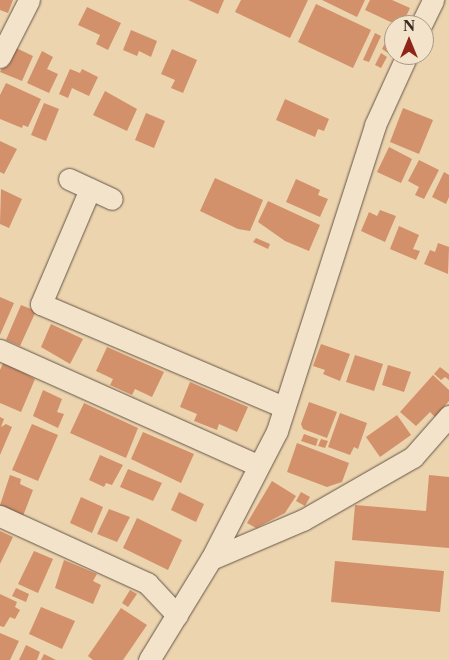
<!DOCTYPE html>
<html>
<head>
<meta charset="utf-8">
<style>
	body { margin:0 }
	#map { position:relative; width:449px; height:660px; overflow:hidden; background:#ecd4ae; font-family:"Libre Caslon Text",serif }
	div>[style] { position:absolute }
	.building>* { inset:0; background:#d2916a }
	.roads { filter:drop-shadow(0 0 1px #655547) drop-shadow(0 0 1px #655547) }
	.street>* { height:21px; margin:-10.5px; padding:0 10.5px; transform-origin:10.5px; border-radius:10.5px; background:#f3e3ca }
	span { translate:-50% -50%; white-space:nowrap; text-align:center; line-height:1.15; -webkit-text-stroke:4.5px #f3e3ca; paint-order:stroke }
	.north { position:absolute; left:384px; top:15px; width:50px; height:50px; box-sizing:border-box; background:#f3e3ca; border:1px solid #a89988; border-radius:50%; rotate:0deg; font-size:14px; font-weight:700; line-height:20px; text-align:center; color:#382b25 }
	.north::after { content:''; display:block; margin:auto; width:18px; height:22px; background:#8f2418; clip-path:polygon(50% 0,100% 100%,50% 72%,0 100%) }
</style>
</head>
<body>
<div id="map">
	<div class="building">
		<div style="clip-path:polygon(0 0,13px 0,8px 13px,0 10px)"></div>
		<div style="clip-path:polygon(188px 0,224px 0,218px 14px)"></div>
		<div style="clip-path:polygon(241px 0,308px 0,290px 38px,235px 12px)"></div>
		<div style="clip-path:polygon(322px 0,365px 0,357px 17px)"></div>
		<div style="clip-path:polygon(370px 0,392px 0,410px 8px,402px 25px,397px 25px,365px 10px)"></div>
		<div style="clip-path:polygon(316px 4px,371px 30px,353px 68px,298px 42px)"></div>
		<div style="clip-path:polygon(87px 7px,121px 23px,108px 50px,96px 44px,100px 35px,78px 25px)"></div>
		<div style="clip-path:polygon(131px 30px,157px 41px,151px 57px,139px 51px,137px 56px,123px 50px)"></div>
		<div style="clip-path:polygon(375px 33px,381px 36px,369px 62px,363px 60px)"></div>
		<div style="clip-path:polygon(390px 33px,394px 35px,394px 41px,388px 53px,382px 49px)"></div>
		<div style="clip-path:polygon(14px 47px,33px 56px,22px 81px,0 72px)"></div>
		<div style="clip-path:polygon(172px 49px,197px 60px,183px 93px,171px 88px,175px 80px,161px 74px)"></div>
		<div style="clip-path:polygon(42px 51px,53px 57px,47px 69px,58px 74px,49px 93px,27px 83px)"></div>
		<div style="clip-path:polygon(381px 53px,387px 57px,381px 68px,375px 65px)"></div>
		<div style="clip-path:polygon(70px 69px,80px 73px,82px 69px,98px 77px,89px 96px,72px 88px,68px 98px,59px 94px)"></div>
		<div style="clip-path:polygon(6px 83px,41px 99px,28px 127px,23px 125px,22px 128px,0 119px,0 95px)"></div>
		<div style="clip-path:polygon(105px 91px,137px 109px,127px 131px,93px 115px)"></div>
		<div style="clip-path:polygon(285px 99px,329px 119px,324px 131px,318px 129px,315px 137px,276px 120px)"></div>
		<div style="clip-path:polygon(44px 103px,59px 109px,46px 141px,31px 135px)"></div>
		<div style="clip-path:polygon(403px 108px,433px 120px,419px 154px,390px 142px)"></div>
		<div style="clip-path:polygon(146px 113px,165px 121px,154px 148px,135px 140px)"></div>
		<div style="clip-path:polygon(0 141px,17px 149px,4px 174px,0 172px)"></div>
		<div style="clip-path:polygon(389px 147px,412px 159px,401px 183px,377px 172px)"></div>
		<div style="clip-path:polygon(419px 160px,439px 170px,424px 199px,415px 195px,419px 187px,408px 181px)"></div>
		<div style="clip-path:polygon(444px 172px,449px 175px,449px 197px,446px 204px,432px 197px)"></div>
		<div style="clip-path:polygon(215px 178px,263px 200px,250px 231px,238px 229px,200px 211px)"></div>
		<div style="clip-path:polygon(296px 179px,320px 190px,318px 195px,328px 199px,320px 217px,286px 202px)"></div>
		<div style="clip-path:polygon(1px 189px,22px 199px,9px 228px,0 224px)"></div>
		<div style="clip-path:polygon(268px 201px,320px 225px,309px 251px,285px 241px,258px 222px)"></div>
		<div style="clip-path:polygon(380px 210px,396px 216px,385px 242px,361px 231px,369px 212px,377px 216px)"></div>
		<div style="clip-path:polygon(399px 226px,419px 235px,413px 249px,420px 251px,416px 260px,390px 249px)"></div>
		<div style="clip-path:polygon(256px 238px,270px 244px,268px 249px,253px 242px)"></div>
		<div style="clip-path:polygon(438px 243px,449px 247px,448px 274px,424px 264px,430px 250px,435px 252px)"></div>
		<div style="clip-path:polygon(0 297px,14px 303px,0 335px)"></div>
		<div style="clip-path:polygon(21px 305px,36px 311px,20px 346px,6px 340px)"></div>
		<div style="clip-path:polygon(51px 324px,83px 339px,70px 364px,41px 347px)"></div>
		<div style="clip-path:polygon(321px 344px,350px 354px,340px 381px,323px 374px,325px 370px,313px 366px)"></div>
		<div style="clip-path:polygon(107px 347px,164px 372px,152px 397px,135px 389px,132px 395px,110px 385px,113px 379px,96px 371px)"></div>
		<div style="clip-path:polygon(355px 355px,383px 364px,374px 391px,346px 382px)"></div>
		<div style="clip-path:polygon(4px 361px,35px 379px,21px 412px,0 403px,0 370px)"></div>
		<div style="clip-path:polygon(388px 365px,411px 372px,404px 392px,382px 385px)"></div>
		<div style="clip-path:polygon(440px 367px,449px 374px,449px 380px,445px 377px,441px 380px,434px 374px)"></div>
		<div style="clip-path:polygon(433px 375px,449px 390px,449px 401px,435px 417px,430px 412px,416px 426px,400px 412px)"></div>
		<div style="clip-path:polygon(190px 382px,248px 407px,237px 432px,219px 424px,217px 430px,194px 421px,197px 414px,180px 407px)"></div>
		<div style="clip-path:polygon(43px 390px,62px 399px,57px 412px,64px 414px,58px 428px,33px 416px)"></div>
		<div style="clip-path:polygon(309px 402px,337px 412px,327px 438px,303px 429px,301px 424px)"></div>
		<div style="clip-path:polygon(84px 403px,138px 428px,126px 458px,70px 433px)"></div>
		<div style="clip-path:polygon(340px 413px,367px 423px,358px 449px,354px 447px,350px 455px,328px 447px)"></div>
		<div style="clip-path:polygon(397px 415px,411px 435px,380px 457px,366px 437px)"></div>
		<div style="clip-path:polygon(0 417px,4px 419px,1px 427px,6px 424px,12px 427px,0 455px)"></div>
		<div style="clip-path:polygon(32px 424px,58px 435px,38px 481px,12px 470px)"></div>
		<div style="clip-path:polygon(143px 432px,194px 454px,181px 483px,131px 459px)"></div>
		<div style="clip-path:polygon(304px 434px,318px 439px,316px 446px,301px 441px)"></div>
		<div style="clip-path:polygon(321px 439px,328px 441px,325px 448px,318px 446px)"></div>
		<div style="clip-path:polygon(297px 443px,349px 463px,342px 482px,327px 487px,287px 472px)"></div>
		<div style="clip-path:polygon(100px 455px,123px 465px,112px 485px,106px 483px,104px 487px,89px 480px)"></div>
		<div style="clip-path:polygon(128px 469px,162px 483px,153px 501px,120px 487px)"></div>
		<div style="clip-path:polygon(10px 475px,21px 479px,20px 484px,33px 490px,23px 516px,0 505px)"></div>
		<div style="clip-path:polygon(429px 475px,449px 477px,449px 548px,352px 540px,355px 505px,426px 511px)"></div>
		<div style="clip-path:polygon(272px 481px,296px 496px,285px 513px,256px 528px,247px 523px)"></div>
		<div style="clip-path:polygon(179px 492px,204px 504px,196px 522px,171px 510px)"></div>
		<div style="clip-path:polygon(301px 492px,310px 497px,305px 506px,296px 501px)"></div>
		<div style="clip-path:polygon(81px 497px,103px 507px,92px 533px,70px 523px)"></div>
		<div style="clip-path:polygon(109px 509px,130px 517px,117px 542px,97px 534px)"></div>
		<div style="clip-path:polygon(137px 518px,182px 540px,168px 570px,123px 548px)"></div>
		<div style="clip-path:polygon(0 531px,13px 537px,0 564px)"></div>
		<div style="clip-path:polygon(34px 551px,53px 559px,38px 593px,18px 584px)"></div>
		<div style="clip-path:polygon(64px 560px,97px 574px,93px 581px,101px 585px,93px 604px,55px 588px)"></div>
		<div style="clip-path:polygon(335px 561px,444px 571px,440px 612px,331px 602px)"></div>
		<div style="clip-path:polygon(16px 588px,29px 594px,26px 602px,12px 596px)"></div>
		<div style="clip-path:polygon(130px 590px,137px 594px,128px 607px,122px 603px)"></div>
		<div style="clip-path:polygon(0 594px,17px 602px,15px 607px,20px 610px,15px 619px,10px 617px,4px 627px,0 626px)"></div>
		<div style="clip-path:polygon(41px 607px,75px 621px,62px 649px,29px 634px)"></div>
		<div style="clip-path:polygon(121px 608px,147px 625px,123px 660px,93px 660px,88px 656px)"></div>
		<div style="clip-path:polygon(0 633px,19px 641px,10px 660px,0 660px)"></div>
		<div style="clip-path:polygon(26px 645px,40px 652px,37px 660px,19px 660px)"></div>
		<div style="clip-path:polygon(44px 654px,56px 660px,41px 660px)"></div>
	</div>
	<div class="roads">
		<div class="street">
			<div style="left:421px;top:25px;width:28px;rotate:-64deg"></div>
			<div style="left:0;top:57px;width:64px;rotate:-63deg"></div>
			<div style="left:69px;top:179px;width:47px;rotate:24.9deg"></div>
			<div style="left:90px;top:189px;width:125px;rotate:113.1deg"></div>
			<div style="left:41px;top:304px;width:264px;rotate:23deg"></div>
			<div style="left:0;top:350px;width:282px;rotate:24.1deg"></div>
			<div style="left:0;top:516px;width:162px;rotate:24.5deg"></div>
			<div style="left:147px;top:583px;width:44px;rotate:46.8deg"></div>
			<div style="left:211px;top:559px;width:100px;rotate:-23deg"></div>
			<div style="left:303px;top:520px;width:127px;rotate:-29.8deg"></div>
			<div style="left:413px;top:457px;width:55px;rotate:-48.7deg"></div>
			<div style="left:149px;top:660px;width:119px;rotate:-58.5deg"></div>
			<div style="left:211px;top:559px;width:144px;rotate:-62.7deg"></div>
			<div style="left:277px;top:431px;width:321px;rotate:-72.2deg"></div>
			<div style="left:375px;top:125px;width:77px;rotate:-65.4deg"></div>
		</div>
	</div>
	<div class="north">N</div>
</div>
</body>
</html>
